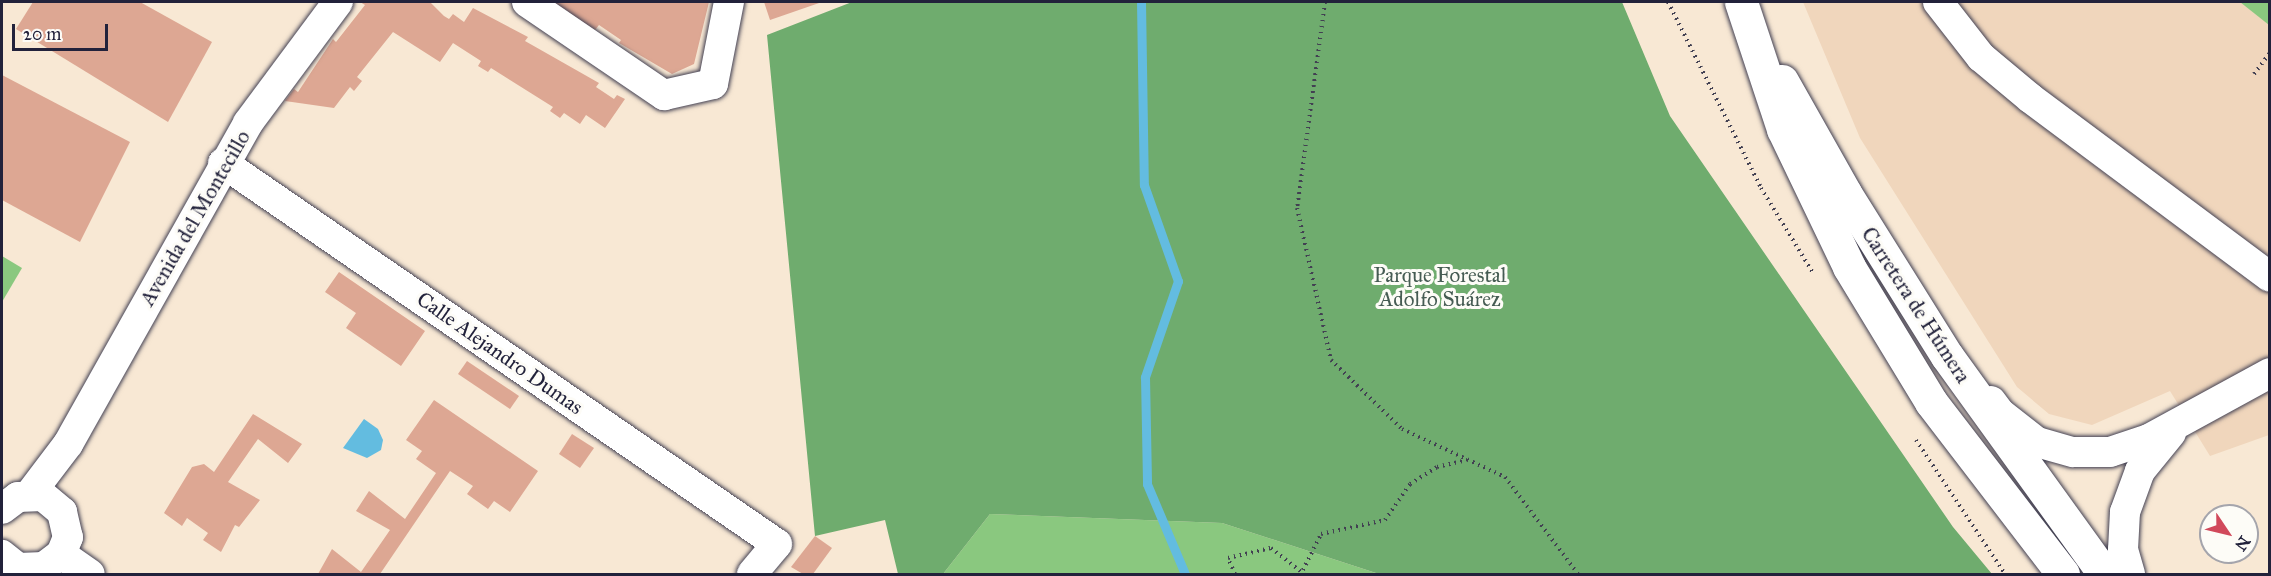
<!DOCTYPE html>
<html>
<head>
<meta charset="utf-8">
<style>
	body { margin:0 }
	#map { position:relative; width:2271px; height:576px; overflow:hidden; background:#f8e8d4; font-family:"IM FELL Great Primer",serif }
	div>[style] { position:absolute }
	.built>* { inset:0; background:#f0d6bc }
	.green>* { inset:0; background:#8ac87f }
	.forest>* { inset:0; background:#6fac6e }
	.water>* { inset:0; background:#63bce0 }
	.stream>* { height:9px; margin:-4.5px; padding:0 4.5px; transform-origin:4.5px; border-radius:4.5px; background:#63bce0 }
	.building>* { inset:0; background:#dda793 }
	.path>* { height:4px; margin-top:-2px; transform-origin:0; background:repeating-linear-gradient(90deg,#424052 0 1.5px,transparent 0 6px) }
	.roads { filter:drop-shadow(0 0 2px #424052) drop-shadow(0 0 2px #424052) }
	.minor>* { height:30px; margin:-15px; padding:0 15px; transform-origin:15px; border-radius:15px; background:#fff }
	.major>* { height:33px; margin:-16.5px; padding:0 16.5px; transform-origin:16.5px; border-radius:16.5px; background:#fff }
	span { translate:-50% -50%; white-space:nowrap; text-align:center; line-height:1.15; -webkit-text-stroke:6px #fdfcf7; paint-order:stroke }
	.street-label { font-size:21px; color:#22223b }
	.park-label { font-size:21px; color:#465c53 }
	.frame { position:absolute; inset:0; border:3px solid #22223b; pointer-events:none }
	.north { position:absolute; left:2199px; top:504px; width:60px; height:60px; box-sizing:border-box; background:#fdfcf7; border:2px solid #a5a5ac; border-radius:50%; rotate:125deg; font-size:16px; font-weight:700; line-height:24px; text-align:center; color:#22223b }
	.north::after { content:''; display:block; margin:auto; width:21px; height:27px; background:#d1495b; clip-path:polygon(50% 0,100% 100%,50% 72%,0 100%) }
	.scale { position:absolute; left:12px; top:24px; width:96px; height:27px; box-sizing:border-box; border:3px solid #22223b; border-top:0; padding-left:8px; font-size:18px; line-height:21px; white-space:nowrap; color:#22223b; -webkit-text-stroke:4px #fdfcf7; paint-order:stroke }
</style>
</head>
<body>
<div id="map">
	<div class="built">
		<div style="clip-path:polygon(1803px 2px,2269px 2px,2269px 435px,2210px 456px,2170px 391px,2092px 425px,2049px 414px,2017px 387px,1860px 138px)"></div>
	</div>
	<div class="green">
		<div style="clip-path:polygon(2240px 2px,2269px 2px,2269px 25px)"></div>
		<div style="clip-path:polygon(2px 256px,22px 268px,2px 302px)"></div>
		<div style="clip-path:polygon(990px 514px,1222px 523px,1379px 574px,943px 574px)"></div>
	</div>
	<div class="forest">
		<div style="clip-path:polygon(852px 2px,1622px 2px,1670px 116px,1953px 527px,1992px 574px,1379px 574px,1222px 523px,990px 514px,943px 574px,898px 574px,885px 520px,815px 536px,767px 35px)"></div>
	</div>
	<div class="water">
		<div style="clip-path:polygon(364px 419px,378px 429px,383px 440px,381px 450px,367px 458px,343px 448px)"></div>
	</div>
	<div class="stream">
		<div style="left:1141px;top:2px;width:183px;rotate:89.1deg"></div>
		<div style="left:1144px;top:185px;width:102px;rotate:70.5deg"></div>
		<div style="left:1178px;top:281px;width:102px;rotate:109deg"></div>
		<div style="left:1145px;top:377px;width:107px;rotate:88.9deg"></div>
		<div style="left:1147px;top:484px;width:98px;rotate:67.1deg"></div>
	</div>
	<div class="building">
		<div style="clip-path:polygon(33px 2px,140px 2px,212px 42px,168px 122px,16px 29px)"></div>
		<div style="clip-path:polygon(360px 2px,430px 2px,444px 16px,449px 19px,453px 14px,464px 22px,473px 8px,528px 37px,525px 41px,599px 83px,596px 87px,614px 99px,617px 95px,625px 99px,605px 128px,586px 115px,580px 124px,564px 113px,560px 118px,550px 111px,553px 107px,491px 68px,488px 72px,478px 66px,481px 61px,453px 43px,440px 62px,393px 32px,357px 77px,362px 81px,354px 91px,350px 87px,334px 108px,285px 101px,294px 89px,298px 92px,333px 39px,336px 42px,365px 5px)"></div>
		<div style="clip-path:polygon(552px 2px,709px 2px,694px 64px,672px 74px,619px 43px,621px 40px,599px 25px,595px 30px)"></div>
		<div style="clip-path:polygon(764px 2px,822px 2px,770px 20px)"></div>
		<div style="clip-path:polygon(2px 75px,130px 142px,80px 242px,2px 200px)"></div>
		<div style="clip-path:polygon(339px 272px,425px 331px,401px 366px,346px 328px,356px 313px,325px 292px)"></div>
		<div style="clip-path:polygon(467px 361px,519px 396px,510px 409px,458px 374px)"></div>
		<div style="clip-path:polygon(434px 400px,538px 471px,510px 512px,494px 501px,488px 509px,467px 494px,473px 486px,450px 471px,380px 574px,318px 574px,332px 549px,361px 572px,390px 530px,356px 511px,369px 491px,405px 519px,436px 473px,416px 459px,422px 451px,406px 440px)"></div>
		<div style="clip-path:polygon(253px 414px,302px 444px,288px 463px,258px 439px,228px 482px,260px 500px,239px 527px,235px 525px,221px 552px,203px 540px,208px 533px,187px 518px,182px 526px,164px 513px,192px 467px,204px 464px,214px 472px)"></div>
		<div style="clip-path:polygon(572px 434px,594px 448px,580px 468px,559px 454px)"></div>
		<div style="clip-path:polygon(815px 536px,832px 548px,813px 574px,803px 574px,791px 567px)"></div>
	</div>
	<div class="path">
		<div style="left:1325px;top:2px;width:208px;rotate:97.7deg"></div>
		<div style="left:1297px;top:208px;width:156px;rotate:77.4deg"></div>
		<div style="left:1331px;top:360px;width:99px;rotate:44.2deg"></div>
		<div style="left:1402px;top:429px;width:114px;rotate:25deg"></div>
		<div style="left:1505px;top:477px;width:121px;rotate:53deg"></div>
		<div style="left:1668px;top:2px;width:208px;rotate:63.4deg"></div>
		<div style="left:1761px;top:188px;width:100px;rotate:58.5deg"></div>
		<div style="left:2254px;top:74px;width:26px;rotate:-53deg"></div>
		<div style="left:1916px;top:440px;width:161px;rotate:56.4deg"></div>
		<div style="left:1303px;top:570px;width:40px;rotate:-63.4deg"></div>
		<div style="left:1321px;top:534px;width:66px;rotate:-12.3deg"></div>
		<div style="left:1385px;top:520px;width:44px;rotate:-55.2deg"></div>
		<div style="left:1410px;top:484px;width:32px;rotate:-32deg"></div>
		<div style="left:1437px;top:467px;width:31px;rotate:-13deg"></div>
		<div style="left:1235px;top:574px;width:17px;rotate:-114deg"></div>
		<div style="left:1228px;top:558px;width:44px;rotate:-13.1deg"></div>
		<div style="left:1271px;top:548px;width:42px;rotate:38.2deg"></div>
	</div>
	<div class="roads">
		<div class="minor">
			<div style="left:527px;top:2px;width:166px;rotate:34.2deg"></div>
			<div style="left:664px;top:95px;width:50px;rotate:-12.7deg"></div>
			<div style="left:713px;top:84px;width:84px;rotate:-79deg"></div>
			<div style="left:1938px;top:2px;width:70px;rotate:52deg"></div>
			<div style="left:1981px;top:57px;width:64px;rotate:39.9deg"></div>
			<div style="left:2030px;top:98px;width:299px;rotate:36.7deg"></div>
			<div style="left:223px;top:163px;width:672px;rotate:34.52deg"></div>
			<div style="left:777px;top:544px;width:39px;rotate:130deg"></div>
			<div style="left:1991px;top:401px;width:15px;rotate:53deg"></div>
			<div style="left:2000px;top:413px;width:47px;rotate:38.1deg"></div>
			<div style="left:2037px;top:442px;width:37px;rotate:16deg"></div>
			<div style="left:2073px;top:452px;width:37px"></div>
			<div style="left:2110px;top:452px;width:41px;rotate:-18.4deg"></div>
			<div style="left:2149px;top:439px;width:138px;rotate:-28.6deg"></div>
			<div style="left:30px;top:494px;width:63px;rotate:-52.8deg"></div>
			<div style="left:68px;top:444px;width:368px;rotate:-60.7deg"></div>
			<div style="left:248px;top:123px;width:151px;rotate:-53.4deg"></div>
			<div style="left:2px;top:509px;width:20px;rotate:-37deg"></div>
			<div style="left:18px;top:497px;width:25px;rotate:-2deg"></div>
			<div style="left:43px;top:496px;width:25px;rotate:40deg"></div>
			<div style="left:62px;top:512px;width:26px;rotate:77deg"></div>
			<div style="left:68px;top:537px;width:18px;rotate:112deg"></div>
			<div style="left:61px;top:554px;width:21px;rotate:143deg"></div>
			<div style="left:44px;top:567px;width:26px;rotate:178deg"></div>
			<div style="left:18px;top:568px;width:21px;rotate:-141deg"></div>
			<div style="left:61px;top:554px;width:35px;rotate:35deg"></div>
			<div style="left:2130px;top:574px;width:25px;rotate:-106deg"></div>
			<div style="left:2123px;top:550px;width:38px;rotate:-87deg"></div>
			<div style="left:2125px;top:512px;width:44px;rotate:-69.9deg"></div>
			<div style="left:2140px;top:471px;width:49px;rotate:-50.8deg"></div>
		</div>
		<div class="major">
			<div style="left:1741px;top:2px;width:134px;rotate:71.7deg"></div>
			<div style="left:1783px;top:129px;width:153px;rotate:64.4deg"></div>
			<div style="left:1849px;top:267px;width:158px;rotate:58.7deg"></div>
			<div style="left:1931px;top:402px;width:217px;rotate:52.5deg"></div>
			<div style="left:1782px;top:81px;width:129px;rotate:60.6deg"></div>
			<div style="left:1845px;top:193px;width:192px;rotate:58deg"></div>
			<div style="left:1947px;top:356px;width:269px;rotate:54.2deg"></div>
		</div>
	</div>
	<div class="street-label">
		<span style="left:195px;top:218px;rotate:-60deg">Avenida del Montecillo</span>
		<span style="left:1916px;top:305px;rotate:57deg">Carretera de Húmera</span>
		<span style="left:500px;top:353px;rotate:35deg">Calle Alejandro Dumas</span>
	</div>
	<div class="park-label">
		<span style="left:1440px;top:287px">Parque Forestal<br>Adolfo Suárez</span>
	</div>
	<div class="frame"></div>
	<div class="north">N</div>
	<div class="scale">20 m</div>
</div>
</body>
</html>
